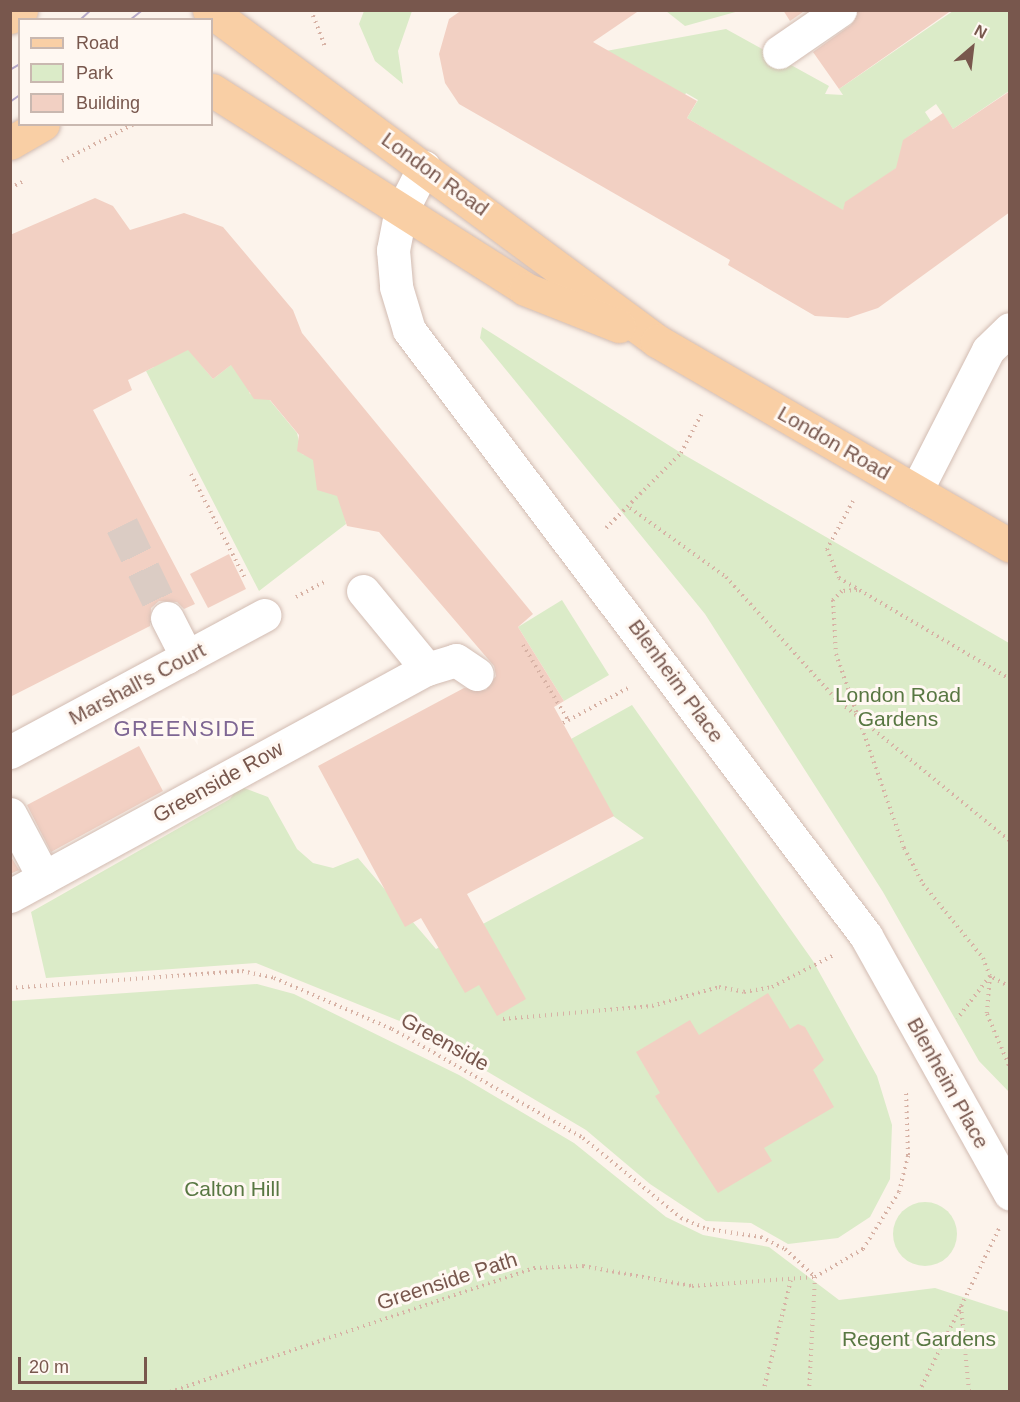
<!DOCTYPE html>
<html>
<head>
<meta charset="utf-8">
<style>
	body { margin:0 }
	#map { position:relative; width:1020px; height:1402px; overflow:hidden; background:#fcf3eb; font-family:Helvetica,sans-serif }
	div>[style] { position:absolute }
	.green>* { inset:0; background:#dbebc8 }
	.round { border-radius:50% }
	.building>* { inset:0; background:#f2d0c3 }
	.minor-tunnel>* { height:33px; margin-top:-16.5px; transform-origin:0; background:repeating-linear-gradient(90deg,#dbccc4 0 33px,transparent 0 49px) }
	.path>* { height:4px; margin-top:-2px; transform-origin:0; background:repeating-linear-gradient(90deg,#d7b2a5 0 1.5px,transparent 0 6px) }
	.roads { filter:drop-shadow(0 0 2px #d2bcb2) drop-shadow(0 0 2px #d2bcb2) }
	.minor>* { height:33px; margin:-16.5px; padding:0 16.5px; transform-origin:16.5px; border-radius:16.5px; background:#fff }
	.major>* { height:33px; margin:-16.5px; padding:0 16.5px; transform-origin:16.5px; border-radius:16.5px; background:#f9cfa5 }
	.tram>* { height:1.5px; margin:-0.75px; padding:0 0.75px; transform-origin:0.75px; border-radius:0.75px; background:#b5a8c8 }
	span { translate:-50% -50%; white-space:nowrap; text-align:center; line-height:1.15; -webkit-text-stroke:6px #fff8f2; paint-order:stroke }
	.street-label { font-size:21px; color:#78574d }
	.park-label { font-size:21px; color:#587742 }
	.neighbourhood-label { font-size:22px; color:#7e6693; letter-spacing:1.5px }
	.frame { position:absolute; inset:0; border:12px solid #78574d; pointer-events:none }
	.legend { position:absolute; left:18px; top:18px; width:195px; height:108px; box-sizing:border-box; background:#fff8f2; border:2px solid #c9b8b0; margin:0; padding:8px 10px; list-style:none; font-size:18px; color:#78574d }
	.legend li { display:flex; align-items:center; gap:12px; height:30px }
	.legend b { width:30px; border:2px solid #c9b8b0 }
	.north { position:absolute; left:942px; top:18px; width:60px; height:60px; -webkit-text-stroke:4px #fff8f2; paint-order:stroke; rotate:28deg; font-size:16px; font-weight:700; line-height:24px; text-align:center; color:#78574d }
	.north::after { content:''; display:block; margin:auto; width:21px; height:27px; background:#78574d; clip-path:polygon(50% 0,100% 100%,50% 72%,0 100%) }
	.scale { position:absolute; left:18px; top:1357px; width:129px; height:27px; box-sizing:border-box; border:3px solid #78574d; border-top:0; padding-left:8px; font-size:18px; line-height:21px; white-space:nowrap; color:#78574d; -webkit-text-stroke:4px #fff8f2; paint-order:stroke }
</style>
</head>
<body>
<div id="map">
	<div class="green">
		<div style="clip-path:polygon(364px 11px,412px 11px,398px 51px,403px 84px,375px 61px,359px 24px)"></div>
		<div style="clip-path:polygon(666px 11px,739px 11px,685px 26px)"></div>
		<div style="clip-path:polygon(953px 11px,1009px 11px,1009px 91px,953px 129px,936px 104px,925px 112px,941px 137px,916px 131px,904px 140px,911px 158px,845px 204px,843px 212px,687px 118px,698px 100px,686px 93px,676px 111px,595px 53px,726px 29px,829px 86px,825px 94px,843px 95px,839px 89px)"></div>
		<div style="clip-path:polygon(154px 308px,213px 379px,237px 360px,250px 394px,268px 398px,297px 433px,302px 454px,317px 458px,319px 488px,340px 491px,346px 524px,259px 591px,146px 371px,154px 367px)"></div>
		<div style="clip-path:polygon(482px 327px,681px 453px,1009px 643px,1009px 1092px,979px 1061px,883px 892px,705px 614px,480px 338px)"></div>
		<div style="clip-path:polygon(562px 600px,609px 675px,564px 701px,518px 627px)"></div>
		<div style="clip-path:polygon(632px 705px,813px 961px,877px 1076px,892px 1125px,890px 1179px,870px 1217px,838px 1238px,788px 1244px,751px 1223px,706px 1221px,650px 1184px,586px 1130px,407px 1024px,256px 963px,46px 978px,31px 912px,230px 799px,239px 786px,268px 797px,297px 849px,313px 863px,333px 868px,358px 858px,436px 949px,644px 838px,613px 816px,571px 739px)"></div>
		<div style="clip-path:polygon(257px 984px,294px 994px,459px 1075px,574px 1143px,666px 1217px,703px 1235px,769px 1247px,839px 1300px,935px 1288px,1009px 1312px,1009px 1391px,11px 1391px,11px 1001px)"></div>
		<div class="round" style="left:893px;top:1202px;width:64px;height:64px"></div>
	</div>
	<div class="building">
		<div style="clip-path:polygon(462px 10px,640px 10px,593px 42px,697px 101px,687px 118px,843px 210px,845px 202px,896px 168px,903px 140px,943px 113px,953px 129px,1010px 91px,1010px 212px,878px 308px,848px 318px,815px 316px,728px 265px,730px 260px,459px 104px,445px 83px,439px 54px,449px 19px)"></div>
		<div style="clip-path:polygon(783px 10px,806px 10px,790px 21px)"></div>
		<div style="clip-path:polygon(858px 10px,952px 10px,839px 89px,813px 52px,851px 25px)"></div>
		<div style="clip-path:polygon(95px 198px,113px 206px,130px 230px,184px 213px,223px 227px,293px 310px,302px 333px,533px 614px,518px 627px,564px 701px,554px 707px,614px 816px,467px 894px,526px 999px,497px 1016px,479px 985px,465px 993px,421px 918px,405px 927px,318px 766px,464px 688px,486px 690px,496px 676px,494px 666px,379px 532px,347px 526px,337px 496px,317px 490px,313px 460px,297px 451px,299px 435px,270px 400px,254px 399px,231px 365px,213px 379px,188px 350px,128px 380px,132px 390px,93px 410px,195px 604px,184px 609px,177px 602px,159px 601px,151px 608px,150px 626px,10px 697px,10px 235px)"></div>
		<div style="clip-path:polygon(229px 554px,246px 589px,208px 608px,190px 574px)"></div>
		<div style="clip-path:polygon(139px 746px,163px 791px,51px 852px,27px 805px)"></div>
		<div style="clip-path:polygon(10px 855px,19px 870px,10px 874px)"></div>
		<div style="clip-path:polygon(768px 993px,790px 1029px,798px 1024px,805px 1027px,824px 1060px,813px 1070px,834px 1107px,764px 1148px,772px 1161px,718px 1193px,655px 1096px,660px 1093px,636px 1052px,690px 1020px,699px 1035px)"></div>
	</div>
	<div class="minor-tunnel">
		<div style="left:122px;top:525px;width:103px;rotate:64.2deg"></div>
	</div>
	<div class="path">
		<div style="left:311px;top:10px;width:39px;rotate:69deg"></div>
		<div style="left:62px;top:161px;width:81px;rotate:-27.2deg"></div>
		<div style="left:10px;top:188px;width:16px;rotate:-27deg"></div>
		<div style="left:191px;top:474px;width:119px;rotate:62.6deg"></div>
		<div style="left:853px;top:501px;width:55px;rotate:118.4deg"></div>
		<div style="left:827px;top:549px;width:31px;rotate:68deg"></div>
		<div style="left:839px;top:578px;width:199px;rotate:30.6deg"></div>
		<div style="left:630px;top:508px;width:118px;rotate:35.7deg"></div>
		<div style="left:726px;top:577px;width:164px;rotate:48deg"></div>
		<div style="left:836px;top:699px;width:225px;rotate:39.2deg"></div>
		<div style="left:606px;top:528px;width:106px;rotate:-45deg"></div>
		<div style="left:681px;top:453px;width:45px;rotate:-62.3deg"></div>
		<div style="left:857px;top:590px;width:15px;rotate:176deg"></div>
		<div style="left:842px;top:591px;width:13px;rotate:135deg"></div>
		<div style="left:833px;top:600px;width:54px;rotate:86.8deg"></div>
		<div style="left:836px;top:654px;width:206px;rotate:70.7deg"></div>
		<div style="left:904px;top:848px;width:41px;rotate:62.2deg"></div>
		<div style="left:923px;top:884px;width:95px;rotate:51deg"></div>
		<div style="left:983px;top:958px;width:19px;rotate:69deg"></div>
		<div style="left:990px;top:976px;width:54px;rotate:127.5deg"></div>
		<div style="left:296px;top:597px;width:34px;rotate:-28deg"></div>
		<div style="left:523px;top:645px;width:87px;rotate:59deg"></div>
		<div style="left:563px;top:723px;width:76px;rotate:-28.2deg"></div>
		<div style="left:1010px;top:987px;width:23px;rotate:-151deg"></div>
		<div style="left:990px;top:976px;width:38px;rotate:95deg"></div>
		<div style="left:987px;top:1014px;width:59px;rotate:66.9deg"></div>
		<div style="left:10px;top:988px;width:233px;rotate:-4.2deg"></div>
		<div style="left:242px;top:971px;width:33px;rotate:12deg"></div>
		<div style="left:274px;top:978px;width:129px;rotate:23.4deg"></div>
		<div style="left:392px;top:1029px;width:220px;rotate:29.7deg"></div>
		<div style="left:583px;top:1138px;width:127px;rotate:39.2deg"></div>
		<div style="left:681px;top:1218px;width:28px;rotate:23deg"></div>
		<div style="left:707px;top:1229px;width:55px;rotate:8.4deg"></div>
		<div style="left:761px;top:1237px;width:27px;rotate:27deg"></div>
		<div style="left:785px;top:1249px;width:41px;rotate:43deg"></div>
		<div style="left:503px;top:1019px;width:150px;rotate:-5deg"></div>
		<div style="left:652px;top:1006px;width:70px;rotate:-15.8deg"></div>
		<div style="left:719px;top:987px;width:25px;rotate:11deg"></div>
		<div style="left:744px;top:992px;width:28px;rotate:-10deg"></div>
		<div style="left:772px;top:987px;width:68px;rotate:-27.3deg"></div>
		<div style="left:961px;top:1306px;width:86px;rotate:84.7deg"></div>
		<div style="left:170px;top:1392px;width:385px;rotate:-18.8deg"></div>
		<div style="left:534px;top:1268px;width:49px;rotate:-2.3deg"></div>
		<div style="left:583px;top:1266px;width:111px;rotate:10.4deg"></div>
		<div style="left:692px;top:1286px;width:123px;rotate:-4.2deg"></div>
		<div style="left:815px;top:1277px;width:56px;rotate:-30.3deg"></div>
		<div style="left:863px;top:1249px;width:67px;rotate:-57.7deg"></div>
		<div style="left:899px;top:1192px;width:38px;rotate:-76deg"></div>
		<div style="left:908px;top:1155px;width:63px;rotate:-91.8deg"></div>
		<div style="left:763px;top:1392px;width:115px;rotate:-76deg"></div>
		<div style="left:809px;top:1392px;width:115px;rotate:-87deg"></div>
		<div style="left:919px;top:1392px;width:182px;rotate:-63.9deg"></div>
	</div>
	<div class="roads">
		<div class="minor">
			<div style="left:779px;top:52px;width:74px;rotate:-34.5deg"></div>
			<div style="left:424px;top:167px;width:53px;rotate:117.1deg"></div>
			<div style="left:400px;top:214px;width:37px;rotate:101deg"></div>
			<div style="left:393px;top:250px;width:37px;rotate:85deg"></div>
			<div style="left:396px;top:287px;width:45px;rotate:73.2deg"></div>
			<div style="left:409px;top:330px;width:759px;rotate:52.98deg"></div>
			<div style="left:866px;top:936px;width:295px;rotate:60.8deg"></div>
			<div style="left:916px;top:491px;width:158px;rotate:-62.9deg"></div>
			<div style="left:988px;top:350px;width:30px;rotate:-44deg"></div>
			<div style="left:363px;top:591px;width:101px;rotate:50.6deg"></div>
			<div style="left:427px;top:669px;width:30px;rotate:-17deg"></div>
			<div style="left:456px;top:660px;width:25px;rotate:34deg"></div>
			<div style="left:167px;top:618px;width:44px;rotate:62.9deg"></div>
			<div style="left:10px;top:752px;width:289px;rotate:-28.3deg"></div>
			<div style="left:10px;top:814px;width:72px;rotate:62deg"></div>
			<div style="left:10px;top:896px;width:475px;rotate:-28.6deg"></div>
		</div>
		<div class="major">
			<div style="left:209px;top:10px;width:557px;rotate:36.46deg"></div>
			<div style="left:657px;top:341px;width:408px;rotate:30.1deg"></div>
			<div style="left:10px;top:17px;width:13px;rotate:-32deg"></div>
			<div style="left:212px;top:90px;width:371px;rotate:32.4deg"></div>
			<div style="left:525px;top:289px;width:101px;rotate:21.5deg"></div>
			<div style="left:10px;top:143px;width:38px;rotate:-30deg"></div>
		</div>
	</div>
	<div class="tram">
		<div style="left:80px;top:20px;width:15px;rotate:-42deg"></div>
		<div style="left:130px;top:20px;width:16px;rotate:-38deg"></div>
		<div style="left:10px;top:70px;width:12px;rotate:-31deg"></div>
		<div style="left:10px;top:102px;width:12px;rotate:-35deg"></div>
	</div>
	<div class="street-label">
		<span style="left:435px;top:174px;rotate:36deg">London Road</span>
		<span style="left:834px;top:443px;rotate:30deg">London Road</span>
		<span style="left:676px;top:681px;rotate:54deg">Blenheim Place</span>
		<span style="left:137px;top:684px;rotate:-28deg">Marshall's Court</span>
		<span style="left:218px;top:782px;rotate:-29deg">Greenside Row</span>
		<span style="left:445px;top:1042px;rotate:29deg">Greenside</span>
		<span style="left:948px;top:1083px;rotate:61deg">Blenheim Place</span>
		<span style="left:447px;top:1281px;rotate:-18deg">Greenside Path</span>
	</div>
	<div class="park-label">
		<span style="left:898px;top:707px">London Road<br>Gardens</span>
		<span style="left:232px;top:1189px">Calton Hill</span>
		<span style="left:919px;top:1339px">Regent Gardens</span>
	</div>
	<div class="neighbourhood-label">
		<span style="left:185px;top:729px">GREENSIDE</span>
	</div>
	<div class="frame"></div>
	<ul class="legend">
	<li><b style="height:8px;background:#f9cfa5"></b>Road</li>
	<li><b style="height:16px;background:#dbebc8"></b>Park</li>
	<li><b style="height:16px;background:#f2d0c3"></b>Building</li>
	</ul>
	<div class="north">N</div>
	<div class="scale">20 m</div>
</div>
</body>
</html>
